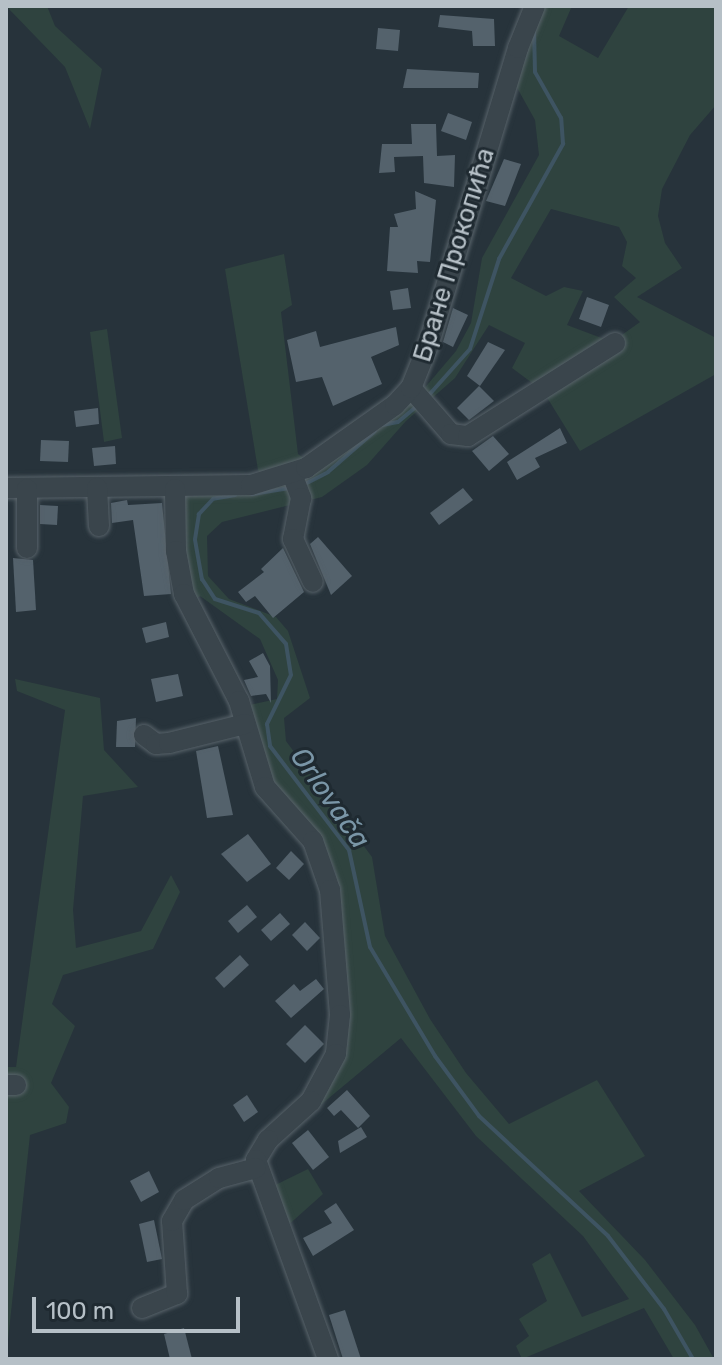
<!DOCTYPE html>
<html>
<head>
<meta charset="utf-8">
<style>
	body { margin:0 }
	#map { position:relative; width:722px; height:1365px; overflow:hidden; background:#27333b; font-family:Rubik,sans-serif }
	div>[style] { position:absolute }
	.green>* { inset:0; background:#2f433f }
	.stream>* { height:4px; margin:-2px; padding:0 2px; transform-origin:2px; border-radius:2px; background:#3e5462 }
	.building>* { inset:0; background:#54626c }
	.roads { filter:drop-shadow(0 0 2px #58636a) drop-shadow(0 0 2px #58636a) }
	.minor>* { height:20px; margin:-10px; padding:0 10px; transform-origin:10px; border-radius:10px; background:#3a454c }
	span { translate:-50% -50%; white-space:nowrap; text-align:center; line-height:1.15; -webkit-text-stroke:6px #1f2a31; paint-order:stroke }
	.street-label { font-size:26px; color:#b6c0c7 }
	.water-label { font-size:28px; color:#7a96a7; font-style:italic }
	.frame { position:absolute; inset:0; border:8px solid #b6c0c7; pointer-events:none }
	.scale { position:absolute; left:32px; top:1297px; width:208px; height:36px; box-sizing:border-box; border:4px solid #b6c0c7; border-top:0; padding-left:10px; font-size:24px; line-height:28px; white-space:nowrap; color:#b6c0c7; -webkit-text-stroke:6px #1f2a31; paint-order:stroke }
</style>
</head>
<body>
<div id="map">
	<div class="green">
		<div style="clip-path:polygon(6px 6px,47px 6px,55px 26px,102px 69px,90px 129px,65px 67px)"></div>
		<div style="clip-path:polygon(evenodd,536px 6px,572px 6px,559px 36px,598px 58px,629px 6px,716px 6px,716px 105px,690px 135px,662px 189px,658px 216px,665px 243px,682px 268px,637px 297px,716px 338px,716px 374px,580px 451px,543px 391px,512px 368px,525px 343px,489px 325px,455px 378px,406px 421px,367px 465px,322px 497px,222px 522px,207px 536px,208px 576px,229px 599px,276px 617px,288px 631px,310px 698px,284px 718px,286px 741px,372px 857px,385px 936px,430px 1019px,466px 1073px,509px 1124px,597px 1080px,645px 1156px,579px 1191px,645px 1260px,695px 1325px,714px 1359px,674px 1359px,644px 1308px,522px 1359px,516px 1346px,529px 1336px,519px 1319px,547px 1301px,532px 1264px,550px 1253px,582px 1317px,629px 1299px,583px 1236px,476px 1136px,401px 1038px,317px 1108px,340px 1065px,340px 904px,335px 870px,324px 846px,270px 786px,245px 706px,277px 699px,278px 680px,260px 639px,200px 596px,193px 602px,186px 582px,181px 488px,264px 481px,258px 470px,225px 269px,284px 254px,292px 305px,281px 312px,298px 454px,312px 465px,422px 391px,456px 351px,471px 323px,482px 258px,539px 155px,535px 120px,515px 84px,536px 6px,551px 209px,619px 227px,627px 242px,622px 266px,636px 278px,614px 297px,640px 322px,612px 342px,567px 325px,583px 291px,564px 287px,546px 296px,511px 278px,551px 209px)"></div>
		<div style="clip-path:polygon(107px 329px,122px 438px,104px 442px,90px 332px)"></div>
		<div style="clip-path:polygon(15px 679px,100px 698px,104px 750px,138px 787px,83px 796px,73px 910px,76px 948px,141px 931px,171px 875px,180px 892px,153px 949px,63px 975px,52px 1004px,75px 1026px,51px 1083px,69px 1107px,66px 1123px,30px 1135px,6px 1359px,6px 1067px,16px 1067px,65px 710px,17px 691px)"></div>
		<div style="clip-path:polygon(308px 1169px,323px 1194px,285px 1228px,267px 1189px)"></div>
	</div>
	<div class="stream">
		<div style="left:428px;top:396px;width:63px;rotate:-48.2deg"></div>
		<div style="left:470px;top:349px;width:95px;rotate:-72.1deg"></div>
		<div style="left:499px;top:259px;width:132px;rotate:-60.9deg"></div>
		<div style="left:563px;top:144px;width:26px;rotate:-94deg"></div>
		<div style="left:561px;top:118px;width:53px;rotate:-119.5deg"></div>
		<div style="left:535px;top:72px;width:41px;rotate:-91.4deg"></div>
		<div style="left:382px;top:425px;width:16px;rotate:-11deg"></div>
		<div style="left:398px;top:422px;width:26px;rotate:-40deg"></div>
		<div style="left:303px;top:485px;width:28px;rotate:-27deg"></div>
		<div style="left:328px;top:472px;width:62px;rotate:-41.1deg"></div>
		<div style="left:252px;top:494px;width:38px;rotate:-9deg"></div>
		<div style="left:235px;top:495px;width:22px;rotate:170deg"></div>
		<div style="left:213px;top:499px;width:21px;rotate:133deg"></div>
		<div style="left:199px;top:514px;width:26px;rotate:99deg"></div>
		<div style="left:195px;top:540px;width:40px;rotate:80deg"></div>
		<div style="left:202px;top:579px;width:24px;rotate:57deg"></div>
		<div style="left:215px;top:599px;width:46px;rotate:17.7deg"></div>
		<div style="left:259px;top:613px;width:41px;rotate:48.9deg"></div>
		<div style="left:286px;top:644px;width:31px;rotate:81deg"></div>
		<div style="left:291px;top:675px;width:55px;rotate:116.1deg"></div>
		<div style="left:267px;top:724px;width:22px;rotate:82deg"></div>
		<div style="left:270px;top:746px;width:131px;rotate:52.8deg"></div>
		<div style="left:349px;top:850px;width:99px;rotate:77.8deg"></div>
		<div style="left:370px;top:947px;width:127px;rotate:59.2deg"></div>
		<div style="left:435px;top:1056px;width:74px;rotate:53.7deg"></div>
		<div style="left:479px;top:1116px;width:176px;rotate:42.9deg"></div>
		<div style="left:608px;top:1236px;width:92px;rotate:52.5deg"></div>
		<div style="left:664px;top:1309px;width:58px;rotate:59.9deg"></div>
	</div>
	<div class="building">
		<div style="clip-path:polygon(440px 15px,494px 19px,495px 46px,473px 46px,472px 31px,438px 27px)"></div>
		<div style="clip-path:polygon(378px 28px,400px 30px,398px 51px,376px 49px)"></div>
		<div style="clip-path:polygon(407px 69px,479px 73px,478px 88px,403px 88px)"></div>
		<div style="clip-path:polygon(448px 113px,472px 122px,466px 140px,441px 131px)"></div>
		<div style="clip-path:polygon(411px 124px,436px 124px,437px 156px,455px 155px,454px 187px,424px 183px,423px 156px,394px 157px,395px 172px,379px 173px,382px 144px,412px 144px)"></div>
		<div style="clip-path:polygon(504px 159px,521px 164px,505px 206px,486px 201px)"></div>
		<div style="clip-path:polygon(415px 191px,436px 200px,430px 262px,417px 261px,418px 273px,387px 271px,390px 227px,398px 227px,394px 214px,416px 209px)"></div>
		<div style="clip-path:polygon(408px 288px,411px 308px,393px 310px,390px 291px)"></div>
		<div style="clip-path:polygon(587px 297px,609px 305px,601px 327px,579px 319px)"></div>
		<div style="clip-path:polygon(453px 308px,468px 315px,453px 347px,443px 342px)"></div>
		<div style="clip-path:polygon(396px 327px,399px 345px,371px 357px,382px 384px,333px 406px,322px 377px,296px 382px,287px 340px,316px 331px,320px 347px)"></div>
		<div style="clip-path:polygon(488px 342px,505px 350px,480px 386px,467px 376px)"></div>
		<div style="clip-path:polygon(479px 386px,494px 401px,469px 420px,457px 408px)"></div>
		<div style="clip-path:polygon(98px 408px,99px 424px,76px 427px,74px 411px)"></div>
		<div style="clip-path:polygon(560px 428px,567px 443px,535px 458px,540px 467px,517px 480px,507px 462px)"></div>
		<div style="clip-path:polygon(493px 436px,509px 454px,489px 471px,472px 451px)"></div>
		<div style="clip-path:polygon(41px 440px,69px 441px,68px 462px,40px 461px)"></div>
		<div style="clip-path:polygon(115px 446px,116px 464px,94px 466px,92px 448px)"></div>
		<div style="clip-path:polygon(463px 488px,473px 500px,439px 525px,430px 513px)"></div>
		<div style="clip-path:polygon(127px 500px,128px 505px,162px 503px,171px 594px,144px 596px,133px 520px,112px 523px,111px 503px)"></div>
		<div style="clip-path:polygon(40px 505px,58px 506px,57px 525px,40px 524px)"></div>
		<div style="clip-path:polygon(318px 537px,352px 576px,331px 595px,310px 544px)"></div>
		<div style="clip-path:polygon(283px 548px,304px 592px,273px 618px,255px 596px,246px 602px,238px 592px,264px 572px,261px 569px)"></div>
		<div style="clip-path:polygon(13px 558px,33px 560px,36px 610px,16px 612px)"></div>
		<div style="clip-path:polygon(166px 622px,169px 637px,146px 643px,142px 628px)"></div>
		<div style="clip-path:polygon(263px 653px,270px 666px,271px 703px,266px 694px,251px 696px,244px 680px,258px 677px,249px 661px)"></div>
		<div style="clip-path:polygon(178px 674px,183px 696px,156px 702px,151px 679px)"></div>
		<div style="clip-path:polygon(136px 718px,135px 747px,116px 747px,117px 721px)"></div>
		<div style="clip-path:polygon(218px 746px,233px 815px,207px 818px,196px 751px)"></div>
		<div style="clip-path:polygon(248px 834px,271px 864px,247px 882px,221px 854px)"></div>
		<div style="clip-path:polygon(291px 851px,304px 864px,289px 880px,276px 868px)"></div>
		<div style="clip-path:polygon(247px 905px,257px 917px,238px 933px,228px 921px)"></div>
		<div style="clip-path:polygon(280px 913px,290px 924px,271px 941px,261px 930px)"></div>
		<div style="clip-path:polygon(305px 922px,320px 938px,307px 951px,292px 935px)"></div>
		<div style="clip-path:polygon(240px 955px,249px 965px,224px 988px,215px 978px)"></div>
		<div style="clip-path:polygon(316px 979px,324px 989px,291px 1018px,275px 1001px,294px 984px,300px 991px)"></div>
		<div style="clip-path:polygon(305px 1025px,324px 1044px,305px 1063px,286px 1044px)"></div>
		<div style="clip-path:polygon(347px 1090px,370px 1116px,358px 1128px,341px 1110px,334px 1116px,327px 1108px)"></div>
		<div style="clip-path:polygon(247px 1095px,258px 1112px,244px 1122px,233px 1105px)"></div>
		<div style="clip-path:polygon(361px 1127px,367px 1137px,340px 1153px,338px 1141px)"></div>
		<div style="clip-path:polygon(308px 1130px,329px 1157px,313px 1170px,292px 1143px)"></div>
		<div style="clip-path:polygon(149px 1171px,159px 1192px,141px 1202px,130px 1181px)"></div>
		<div style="clip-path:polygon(336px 1203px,354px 1230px,313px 1256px,303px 1238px,332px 1223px,324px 1211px)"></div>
		<div style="clip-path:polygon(154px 1220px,162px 1259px,147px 1262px,139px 1224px)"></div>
		<div style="clip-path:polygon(345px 1310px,361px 1359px,343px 1359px,329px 1315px)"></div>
		<div style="clip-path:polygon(184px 1328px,192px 1359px,170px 1359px,164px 1334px)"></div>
	</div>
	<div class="roads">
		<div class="minor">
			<div style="left:411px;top:388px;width:61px;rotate:49deg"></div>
			<div style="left:451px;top:434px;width:17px;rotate:7deg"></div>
			<div style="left:468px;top:436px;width:174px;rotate:-32.3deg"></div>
			<div style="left:292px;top:474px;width:26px;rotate:69deg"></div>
			<div style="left:301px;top:498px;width:42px;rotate:101deg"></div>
			<div style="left:293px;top:539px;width:47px;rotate:65.1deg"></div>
			<div style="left:6px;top:488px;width:245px;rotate:-0.7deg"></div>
			<div style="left:251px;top:485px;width:58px;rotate:-17.2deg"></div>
			<div style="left:306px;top:468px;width:109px;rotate:-35.3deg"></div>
			<div style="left:395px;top:405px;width:23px;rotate:-47deg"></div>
			<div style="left:411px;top:388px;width:48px;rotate:-68.2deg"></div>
			<div style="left:429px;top:343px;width:308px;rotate:-73.2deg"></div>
			<div style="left:518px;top:48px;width:45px;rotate:-68deg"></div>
			<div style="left:97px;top:488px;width:38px;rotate:87deg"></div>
			<div style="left:27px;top:489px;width:59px;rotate:90deg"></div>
			<div style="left:175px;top:489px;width:62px;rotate:89.1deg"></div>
			<div style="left:176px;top:551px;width:44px;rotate:79.5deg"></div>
			<div style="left:184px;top:594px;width:120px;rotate:62.8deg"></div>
			<div style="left:239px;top:701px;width:90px;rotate:73.2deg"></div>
			<div style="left:265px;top:787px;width:72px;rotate:48.4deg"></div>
			<div style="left:313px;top:841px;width:52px;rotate:70.9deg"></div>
			<div style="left:330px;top:890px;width:125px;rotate:85.4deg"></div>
			<div style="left:340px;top:1015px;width:39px;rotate:96deg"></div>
			<div style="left:336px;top:1054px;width:53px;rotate:118deg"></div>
			<div style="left:311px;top:1101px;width:58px;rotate:137.8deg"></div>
			<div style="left:268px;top:1140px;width:23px;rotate:121deg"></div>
			<div style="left:256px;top:1160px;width:212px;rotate:70.1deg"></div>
			<div style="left:144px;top:735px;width:15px;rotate:37deg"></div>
			<div style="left:156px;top:744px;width:13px;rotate:-4deg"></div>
			<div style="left:169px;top:743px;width:78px;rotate:-14deg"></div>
			<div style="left:6px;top:1085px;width:10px"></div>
			<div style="left:142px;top:1308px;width:38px;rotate:-22deg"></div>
			<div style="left:177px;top:1294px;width:73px;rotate:-93.9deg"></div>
			<div style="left:172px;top:1221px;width:24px;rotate:-60deg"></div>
			<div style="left:184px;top:1200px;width:41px;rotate:-32.2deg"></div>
			<div style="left:219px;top:1178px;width:38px;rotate:-15deg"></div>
		</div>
	</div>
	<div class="street-label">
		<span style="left:454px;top:255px;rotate:-73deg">Бране Прокопића</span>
	</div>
	<div class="water-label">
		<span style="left:330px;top:798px;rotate:55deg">Orlovača</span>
	</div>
	<div class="frame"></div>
	<div class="scale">100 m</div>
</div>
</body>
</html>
